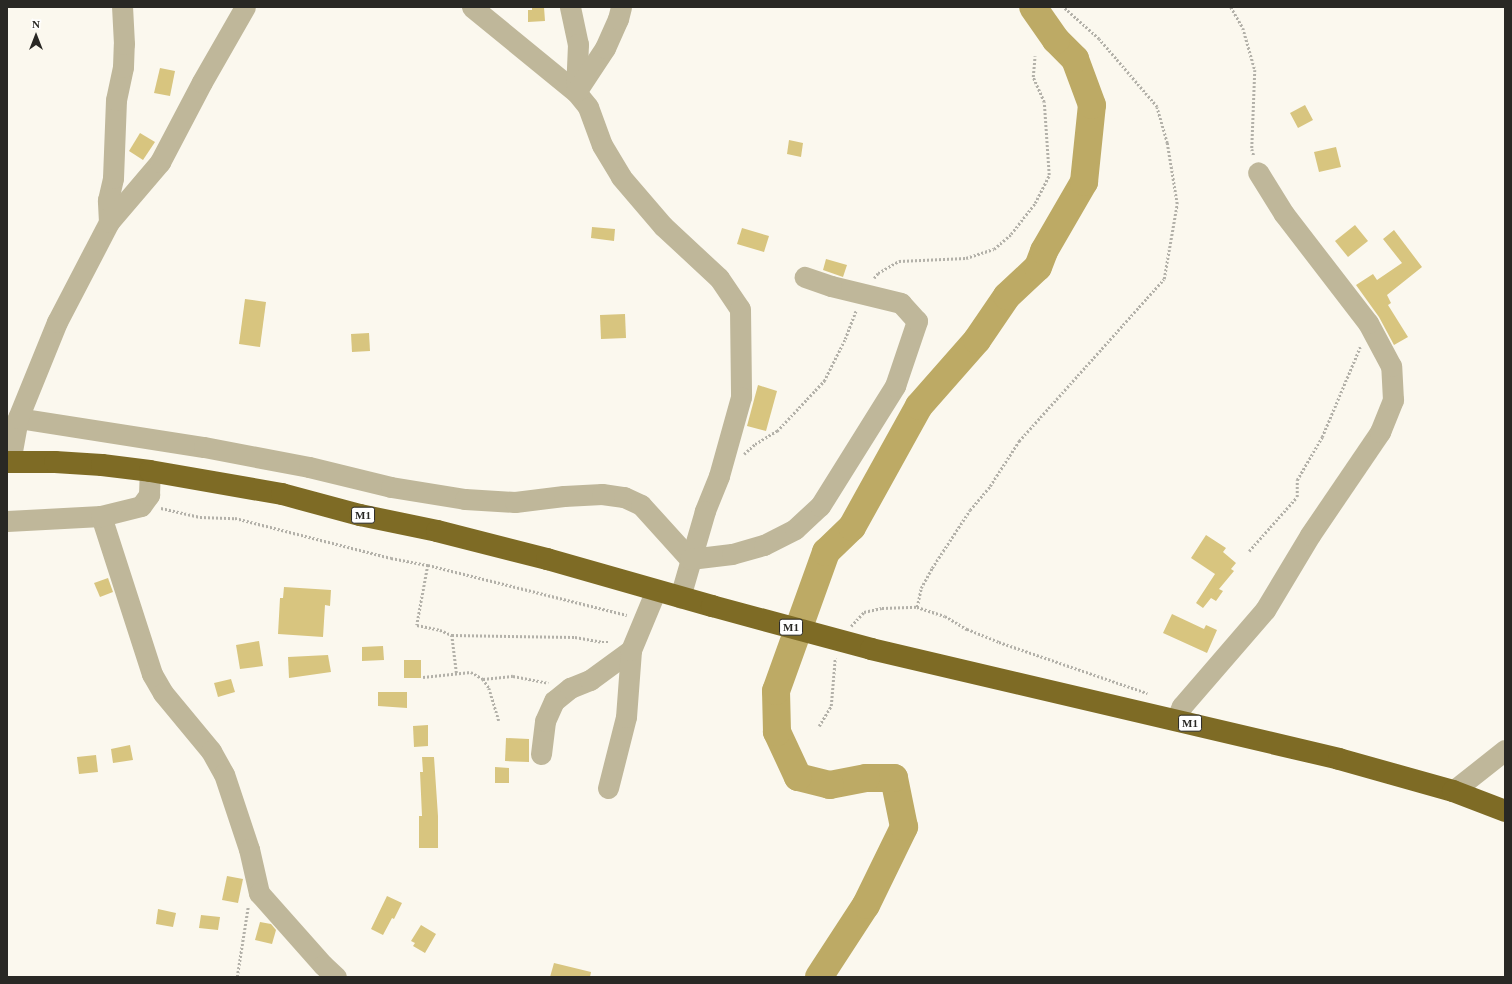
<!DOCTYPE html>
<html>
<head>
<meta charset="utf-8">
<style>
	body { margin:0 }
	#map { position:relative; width:1512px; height:984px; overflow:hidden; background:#fbf8ee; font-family:"Times New Roman",serif }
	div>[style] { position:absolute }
	.river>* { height:28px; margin:-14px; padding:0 14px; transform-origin:14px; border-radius:14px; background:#bdaa65 }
	.building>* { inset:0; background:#d8c57f }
	.path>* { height:2.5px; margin-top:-1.25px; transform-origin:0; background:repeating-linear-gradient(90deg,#b3b1a9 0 2px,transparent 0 4px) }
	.minor>* { height:21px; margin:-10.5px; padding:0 10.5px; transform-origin:10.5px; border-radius:10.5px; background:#bfb79a }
	.highway>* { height:22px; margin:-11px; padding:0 11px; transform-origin:11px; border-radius:11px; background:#7e6b25 }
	span { translate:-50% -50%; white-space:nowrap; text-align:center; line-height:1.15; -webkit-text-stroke:3px #fff; paint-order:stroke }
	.shield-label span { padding:1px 3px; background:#fff; border:1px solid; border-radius:3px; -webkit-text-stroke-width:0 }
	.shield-label { font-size:11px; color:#292824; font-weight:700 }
	.frame { position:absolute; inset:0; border:8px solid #292824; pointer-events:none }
	.north { position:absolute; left:16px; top:16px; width:40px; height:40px; -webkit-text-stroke:3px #fff; paint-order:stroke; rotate:0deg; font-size:11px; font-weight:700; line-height:16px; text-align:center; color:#292824 }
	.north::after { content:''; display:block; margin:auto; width:14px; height:18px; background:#292824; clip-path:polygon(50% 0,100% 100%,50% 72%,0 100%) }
</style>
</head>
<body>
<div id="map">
	<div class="river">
		<div style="left:819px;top:977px;width:86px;rotate:-56.9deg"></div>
		<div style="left:866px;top:905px;width:87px;rotate:-64deg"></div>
		<div style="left:904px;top:827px;width:50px;rotate:-101.5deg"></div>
		<div style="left:894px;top:778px;width:28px;rotate:180deg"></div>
		<div style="left:866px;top:778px;width:37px;rotate:169deg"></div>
		<div style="left:830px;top:785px;width:33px;rotate:-166deg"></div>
		<div style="left:798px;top:777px;width:50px;rotate:-115deg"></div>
		<div style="left:777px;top:732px;width:41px;rotate:-91.4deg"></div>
		<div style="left:776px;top:691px;width:148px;rotate:-70.2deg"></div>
		<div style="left:826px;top:552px;width:36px;rotate:-44deg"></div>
		<div style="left:852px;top:527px;width:138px;rotate:-61deg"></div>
		<div style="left:919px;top:406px;width:88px;rotate:-48.7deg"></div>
		<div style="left:977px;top:340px;width:53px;rotate:-55.7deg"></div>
		<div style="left:1007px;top:296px;width:42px;rotate:-43.1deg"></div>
		<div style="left:1038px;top:267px;width:17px;rotate:-69deg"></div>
		<div style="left:1044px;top:251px;width:80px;rotate:-59.9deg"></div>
		<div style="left:1084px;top:182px;width:77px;rotate:-84.1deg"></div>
		<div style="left:1092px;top:105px;width:49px;rotate:-110.3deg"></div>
		<div style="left:1075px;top:59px;width:27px;rotate:-135deg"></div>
		<div style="left:1056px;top:40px;width:40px;rotate:-124.9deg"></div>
	</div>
	<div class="building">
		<div style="clip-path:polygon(532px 7px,544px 7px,545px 21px,528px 22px,528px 10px,532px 10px)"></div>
		<div style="clip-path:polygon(160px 68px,175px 71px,170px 96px,154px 93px)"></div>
		<div style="clip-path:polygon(1305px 105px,1313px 120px,1298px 128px,1290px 113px)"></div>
		<div style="clip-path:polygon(140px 133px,155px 142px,143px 160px,129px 151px)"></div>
		<div style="clip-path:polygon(789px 140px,803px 143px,801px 157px,787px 154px)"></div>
		<div style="clip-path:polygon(1336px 147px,1341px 167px,1319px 172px,1314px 152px)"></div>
		<div style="clip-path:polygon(1355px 225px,1368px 241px,1348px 257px,1335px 241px)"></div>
		<div style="clip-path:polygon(592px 227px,615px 229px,614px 241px,591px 238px)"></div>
		<div style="clip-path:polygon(742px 228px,769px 236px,764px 252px,737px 244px)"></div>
		<div style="clip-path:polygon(1394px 230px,1422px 267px,1387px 295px,1391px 303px,1388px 305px,1408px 337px,1394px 345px,1379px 317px,1356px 285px,1373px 274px,1377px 280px,1402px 263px,1383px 239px)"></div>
		<div style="clip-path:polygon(826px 259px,847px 265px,843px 277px,823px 270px)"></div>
		<div style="clip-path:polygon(245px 299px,266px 302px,260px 347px,239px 344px)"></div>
		<div style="clip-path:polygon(625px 314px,626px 338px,601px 339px,600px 315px)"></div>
		<div style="clip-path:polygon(369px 333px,370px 351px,352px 352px,351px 334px)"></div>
		<div style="clip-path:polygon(758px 385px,777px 391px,766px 431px,747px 426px)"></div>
		<div style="clip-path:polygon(1206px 535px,1226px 548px,1223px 552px,1236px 563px,1231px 569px,1234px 571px,1219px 589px,1223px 591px,1216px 601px,1211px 598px,1203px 608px,1196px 603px,1215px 574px,1191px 558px)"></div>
		<div style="clip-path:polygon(108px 578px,113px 592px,100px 597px,94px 583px)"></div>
		<div style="clip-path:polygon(284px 587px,331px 590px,330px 606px,325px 605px,323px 637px,278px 634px,280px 598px,283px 598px)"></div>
		<div style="clip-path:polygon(1172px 614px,1204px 629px,1206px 625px,1217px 630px,1207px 653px,1163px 633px)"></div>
		<div style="clip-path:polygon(259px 641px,263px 666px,240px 669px,236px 645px)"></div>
		<div style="clip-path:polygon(383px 646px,384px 660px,362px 661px,362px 647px)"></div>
		<div style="clip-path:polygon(328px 655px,331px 672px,289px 678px,288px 657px)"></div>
		<div style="clip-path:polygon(404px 660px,421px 660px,421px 678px,404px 678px)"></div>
		<div style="clip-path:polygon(231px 679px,235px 692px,218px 697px,214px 683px)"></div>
		<div style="clip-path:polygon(378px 692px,407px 692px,407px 708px,378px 706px)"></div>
		<div style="clip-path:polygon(428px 725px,428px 746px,414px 747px,413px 726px)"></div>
		<div style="clip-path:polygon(506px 738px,529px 739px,529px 762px,505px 761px)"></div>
		<div style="clip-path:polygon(130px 745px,133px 760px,113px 763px,111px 749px)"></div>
		<div style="clip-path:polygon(96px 755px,98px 772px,79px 774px,77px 757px)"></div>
		<div style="clip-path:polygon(422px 757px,434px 757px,438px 816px,438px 848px,419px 848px,419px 816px,422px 816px,420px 772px,423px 772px)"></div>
		<div style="clip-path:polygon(495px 767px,509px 768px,509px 783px,495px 783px)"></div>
		<div style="clip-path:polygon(227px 876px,243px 879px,238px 903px,222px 900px)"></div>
		<div style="clip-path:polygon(387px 896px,402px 903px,394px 919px,392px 918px,383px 935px,371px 929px)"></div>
		<div style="clip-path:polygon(158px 909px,176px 913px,173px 927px,156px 924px)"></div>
		<div style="clip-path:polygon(201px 915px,220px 917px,218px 930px,199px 928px)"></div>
		<div style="clip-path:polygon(260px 922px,271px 924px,276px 930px,272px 944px,255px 940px)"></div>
		<div style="clip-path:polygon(421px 925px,436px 934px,425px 953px,413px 946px,415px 943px,411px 941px)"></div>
		<div style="clip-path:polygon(554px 963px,591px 972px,590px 977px,550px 977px)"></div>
	</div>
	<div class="path">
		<div style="left:1231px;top:7px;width:24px;rotate:60deg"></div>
		<div style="left:1243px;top:28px;width:44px;rotate:74.1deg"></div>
		<div style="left:1255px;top:70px;width:79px;rotate:92.2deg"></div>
		<div style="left:1252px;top:149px;width:7px;rotate:74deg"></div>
		<div style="left:874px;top:278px;width:6px;rotate:-51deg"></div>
		<div style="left:878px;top:273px;width:24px;rotate:-30deg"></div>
		<div style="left:899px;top:261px;width:67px;rotate:-2.6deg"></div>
		<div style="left:966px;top:258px;width:29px;rotate:-18deg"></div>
		<div style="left:994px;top:249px;width:23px;rotate:-41deg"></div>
		<div style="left:1011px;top:234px;width:39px;rotate:-52deg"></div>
		<div style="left:1035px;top:203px;width:31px;rotate:-63deg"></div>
		<div style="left:1049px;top:175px;width:73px;rotate:-93.9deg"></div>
		<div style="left:1044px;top:102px;width:27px;rotate:-114deg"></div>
		<div style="left:1033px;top:77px;width:21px;rotate:-85deg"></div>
		<div style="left:744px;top:454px;width:15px;rotate:-42deg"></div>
		<div style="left:755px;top:444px;width:26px;rotate:-31deg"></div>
		<div style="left:777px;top:431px;width:69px;rotate:-46.8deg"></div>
		<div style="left:824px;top:381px;width:47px;rotate:-63.4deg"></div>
		<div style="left:845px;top:339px;width:30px;rotate:-69deg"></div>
		<div style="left:161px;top:508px;width:40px;rotate:13deg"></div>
		<div style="left:200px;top:517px;width:35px;rotate:2deg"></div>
		<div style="left:235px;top:518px;width:161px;rotate:14.4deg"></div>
		<div style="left:391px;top:558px;width:38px;rotate:11deg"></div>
		<div style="left:428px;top:565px;width:205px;rotate:14.1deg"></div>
		<div style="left:1249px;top:551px;width:72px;rotate:-48.4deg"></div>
		<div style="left:1297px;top:497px;width:17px;rotate:-90deg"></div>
		<div style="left:1297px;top:480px;width:50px;rotate:-59.8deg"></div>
		<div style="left:1322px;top:437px;width:98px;rotate:-67.1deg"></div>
		<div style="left:428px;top:565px;width:61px;rotate:100.4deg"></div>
		<div style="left:417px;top:625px;width:24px;rotate:12deg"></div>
		<div style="left:440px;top:630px;width:13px;rotate:23deg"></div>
		<div style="left:452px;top:635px;width:123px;rotate:0.9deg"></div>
		<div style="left:575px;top:637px;width:27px;rotate:10deg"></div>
		<div style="left:602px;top:642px;width:8px"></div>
		<div style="left:917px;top:607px;width:19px;rotate:-78deg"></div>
		<div style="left:921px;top:588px;width:23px;rotate:-61deg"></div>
		<div style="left:932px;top:568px;width:69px;rotate:-56.8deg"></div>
		<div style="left:970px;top:510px;width:31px;rotate:-50deg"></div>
		<div style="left:990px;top:486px;width:54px;rotate:-57.2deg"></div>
		<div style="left:1019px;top:441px;width:217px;rotate:-48.2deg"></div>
		<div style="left:1164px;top:279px;width:76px;rotate:-80.2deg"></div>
		<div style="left:1177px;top:204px;width:62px;rotate:-99.3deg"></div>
		<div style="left:1167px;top:143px;width:37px;rotate:-106deg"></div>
		<div style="left:1157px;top:107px;width:89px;rotate:-130.5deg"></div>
		<div style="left:1099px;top:39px;width:48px;rotate:-138.4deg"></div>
		<div style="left:851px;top:626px;width:19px;rotate:-47deg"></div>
		<div style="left:864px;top:612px;width:18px;rotate:-13deg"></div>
		<div style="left:882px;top:608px;width:35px;rotate:-2deg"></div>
		<div style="left:917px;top:607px;width:29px;rotate:18deg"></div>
		<div style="left:945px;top:616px;width:26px;rotate:31deg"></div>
		<div style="left:967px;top:629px;width:35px;rotate:22deg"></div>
		<div style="left:999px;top:642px;width:157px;rotate:19deg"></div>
		<div style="left:452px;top:635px;width:38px;rotate:83deg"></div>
		<div style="left:423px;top:677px;width:48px;rotate:-5.9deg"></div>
		<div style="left:471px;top:672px;width:14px;rotate:30deg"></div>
		<div style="left:483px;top:679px;width:11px;rotate:56deg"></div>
		<div style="left:489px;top:688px;width:34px;rotate:73deg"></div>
		<div style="left:483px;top:679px;width:30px;rotate:-6deg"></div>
		<div style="left:513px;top:676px;width:36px;rotate:11deg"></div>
		<div style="left:819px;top:726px;width:23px;rotate:-59deg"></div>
		<div style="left:831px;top:706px;width:48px;rotate:-85.2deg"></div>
		<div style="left:237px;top:977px;width:71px;rotate:-81.1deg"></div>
	</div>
	<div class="minor">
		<div style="left:472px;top:7px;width:134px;rotate:39.3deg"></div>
		<div style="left:576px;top:92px;width:19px;rotate:51deg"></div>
		<div style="left:588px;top:107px;width:40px;rotate:69.8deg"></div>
		<div style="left:602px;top:145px;width:37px;rotate:59deg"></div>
		<div style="left:621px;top:177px;width:65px;rotate:49.4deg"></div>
		<div style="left:663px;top:226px;width:76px;rotate:42.9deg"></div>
		<div style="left:719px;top:278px;width:37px;rotate:56deg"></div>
		<div style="left:740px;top:309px;width:88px;rotate:89.3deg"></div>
		<div style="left:741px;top:397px;width:82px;rotate:105.6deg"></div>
		<div style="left:719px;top:476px;width:38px;rotate:112deg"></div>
		<div style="left:705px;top:511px;width:90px;rotate:106.2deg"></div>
		<div style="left:570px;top:7px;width:38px;rotate:78deg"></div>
		<div style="left:578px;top:44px;width:47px;rotate:92.4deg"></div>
		<div style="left:576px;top:92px;width:53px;rotate:-56.6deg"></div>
		<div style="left:605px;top:48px;width:32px;rotate:-66deg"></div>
		<div style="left:618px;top:19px;width:12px;rotate:-76deg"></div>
		<div style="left:109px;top:222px;width:22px;rotate:-93deg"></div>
		<div style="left:108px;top:200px;width:23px;rotate:-77deg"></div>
		<div style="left:113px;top:178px;width:78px;rotate:-87.8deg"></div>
		<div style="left:116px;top:100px;width:34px;rotate:-78deg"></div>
		<div style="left:123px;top:67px;width:23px;rotate:-88deg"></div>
		<div style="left:124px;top:44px;width:37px;rotate:-93deg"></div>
		<div style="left:18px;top:418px;width:188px;rotate:8.9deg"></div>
		<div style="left:204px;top:447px;width:107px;rotate:10.8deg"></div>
		<div style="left:309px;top:467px;width:84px;rotate:13.7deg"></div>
		<div style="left:391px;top:487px;width:75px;rotate:9.2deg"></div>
		<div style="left:465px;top:499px;width:50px;rotate:3.4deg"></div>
		<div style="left:515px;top:502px;width:49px;rotate:-7deg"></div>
		<div style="left:564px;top:496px;width:38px;rotate:-3deg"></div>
		<div style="left:602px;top:494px;width:22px;rotate:8deg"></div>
		<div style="left:624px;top:497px;width:19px;rotate:25deg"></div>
		<div style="left:641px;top:505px;width:73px;rotate:47.8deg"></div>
		<div style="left:690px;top:559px;width:42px;rotate:-6.8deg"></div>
		<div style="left:732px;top:554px;width:33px;rotate:-16deg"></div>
		<div style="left:764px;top:545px;width:35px;rotate:-27deg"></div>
		<div style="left:795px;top:529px;width:34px;rotate:-43deg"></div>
		<div style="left:820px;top:506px;width:142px;rotate:-58deg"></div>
		<div style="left:895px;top:386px;width:69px;rotate:-71.3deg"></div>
		<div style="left:917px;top:321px;width:24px;rotate:-132deg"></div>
		<div style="left:901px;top:303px;width:72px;rotate:-166.3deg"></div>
		<div style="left:831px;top:286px;width:28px;rotate:-161deg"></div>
		<div style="left:10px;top:462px;width:45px;rotate:-79.7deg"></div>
		<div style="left:18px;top:418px;width:104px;rotate:-67.9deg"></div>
		<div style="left:57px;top:322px;width:113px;rotate:-62.5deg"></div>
		<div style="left:109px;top:222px;width:79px;rotate:-49.6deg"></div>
		<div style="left:160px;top:162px;width:90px;rotate:-62.3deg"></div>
		<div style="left:202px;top:82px;width:86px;rotate:-60.2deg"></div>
		<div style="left:101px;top:516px;width:166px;rotate:72.1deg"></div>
		<div style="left:152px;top:674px;width:22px;rotate:60deg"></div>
		<div style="left:163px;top:693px;width:75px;rotate:50.4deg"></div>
		<div style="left:211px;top:751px;width:26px;rotate:61deg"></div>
		<div style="left:224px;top:774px;width:79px;rotate:71.6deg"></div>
		<div style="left:249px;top:849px;width:45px;rotate:77.2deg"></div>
		<div style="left:259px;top:893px;width:96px;rotate:48.4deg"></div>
		<div style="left:323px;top:965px;width:18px;rotate:43deg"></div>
		<div style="left:7px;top:521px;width:94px;rotate:-3deg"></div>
		<div style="left:101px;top:516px;width:41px;rotate:-14deg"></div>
		<div style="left:141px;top:506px;width:14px;rotate:-54deg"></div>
		<div style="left:149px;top:495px;width:24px;rotate:-88deg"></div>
		<div style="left:1176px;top:720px;width:15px;rotate:-67deg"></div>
		<div style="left:1182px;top:706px;width:127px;rotate:-49.2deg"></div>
		<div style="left:1265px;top:610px;width:87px;rotate:-59deg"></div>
		<div style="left:1310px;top:535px;width:125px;rotate:-55.8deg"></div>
		<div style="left:1380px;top:432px;width:35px;rotate:-68deg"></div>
		<div style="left:1393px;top:400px;width:34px;rotate:-93deg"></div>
		<div style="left:1391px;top:366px;width:49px;rotate:-118.1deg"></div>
		<div style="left:1368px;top:323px;width:138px;rotate:-127.6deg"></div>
		<div style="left:1284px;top:214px;width:49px;rotate:-121.8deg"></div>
		<div style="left:541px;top:754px;width:33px;rotate:-83deg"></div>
		<div style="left:545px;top:721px;width:22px;rotate:-66deg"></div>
		<div style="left:554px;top:701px;width:21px;rotate:-39deg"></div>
		<div style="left:570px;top:688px;width:22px;rotate:-22deg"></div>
		<div style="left:590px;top:680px;width:51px;rotate:-36.2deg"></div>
		<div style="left:608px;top:788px;width:73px;rotate:-75.8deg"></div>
		<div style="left:626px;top:717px;width:67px;rotate:-85.7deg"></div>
		<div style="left:631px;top:650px;width:65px;rotate:-67.4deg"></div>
		<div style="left:1453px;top:791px;width:66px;rotate:-38.3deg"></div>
	</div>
	<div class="highway">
		<div style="left:7px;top:462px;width:48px"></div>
		<div style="left:55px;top:462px;width:47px;rotate:3.7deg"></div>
		<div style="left:102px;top:465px;width:48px;rotate:7.1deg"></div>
		<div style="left:150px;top:471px;width:134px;rotate:9.9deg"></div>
		<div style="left:282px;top:494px;width:81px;rotate:15.1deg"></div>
		<div style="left:360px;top:515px;width:79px;rotate:11.7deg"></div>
		<div style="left:437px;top:531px;width:114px;rotate:14.3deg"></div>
		<div style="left:547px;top:559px;width:172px;rotate:15.9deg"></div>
		<div style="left:712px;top:606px;width:165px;rotate:15.1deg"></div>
		<div style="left:871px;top:649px;width:481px;rotate:13.2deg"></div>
		<div style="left:1339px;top:759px;width:118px;rotate:15.7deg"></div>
		<div style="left:1453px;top:791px;width:56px;rotate:21deg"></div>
	</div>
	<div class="shield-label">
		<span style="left:363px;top:515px">M1</span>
		<span style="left:791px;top:627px">M1</span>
		<span style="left:1190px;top:723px">M1</span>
	</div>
	<div class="frame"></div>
	<div class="north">N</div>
</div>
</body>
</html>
